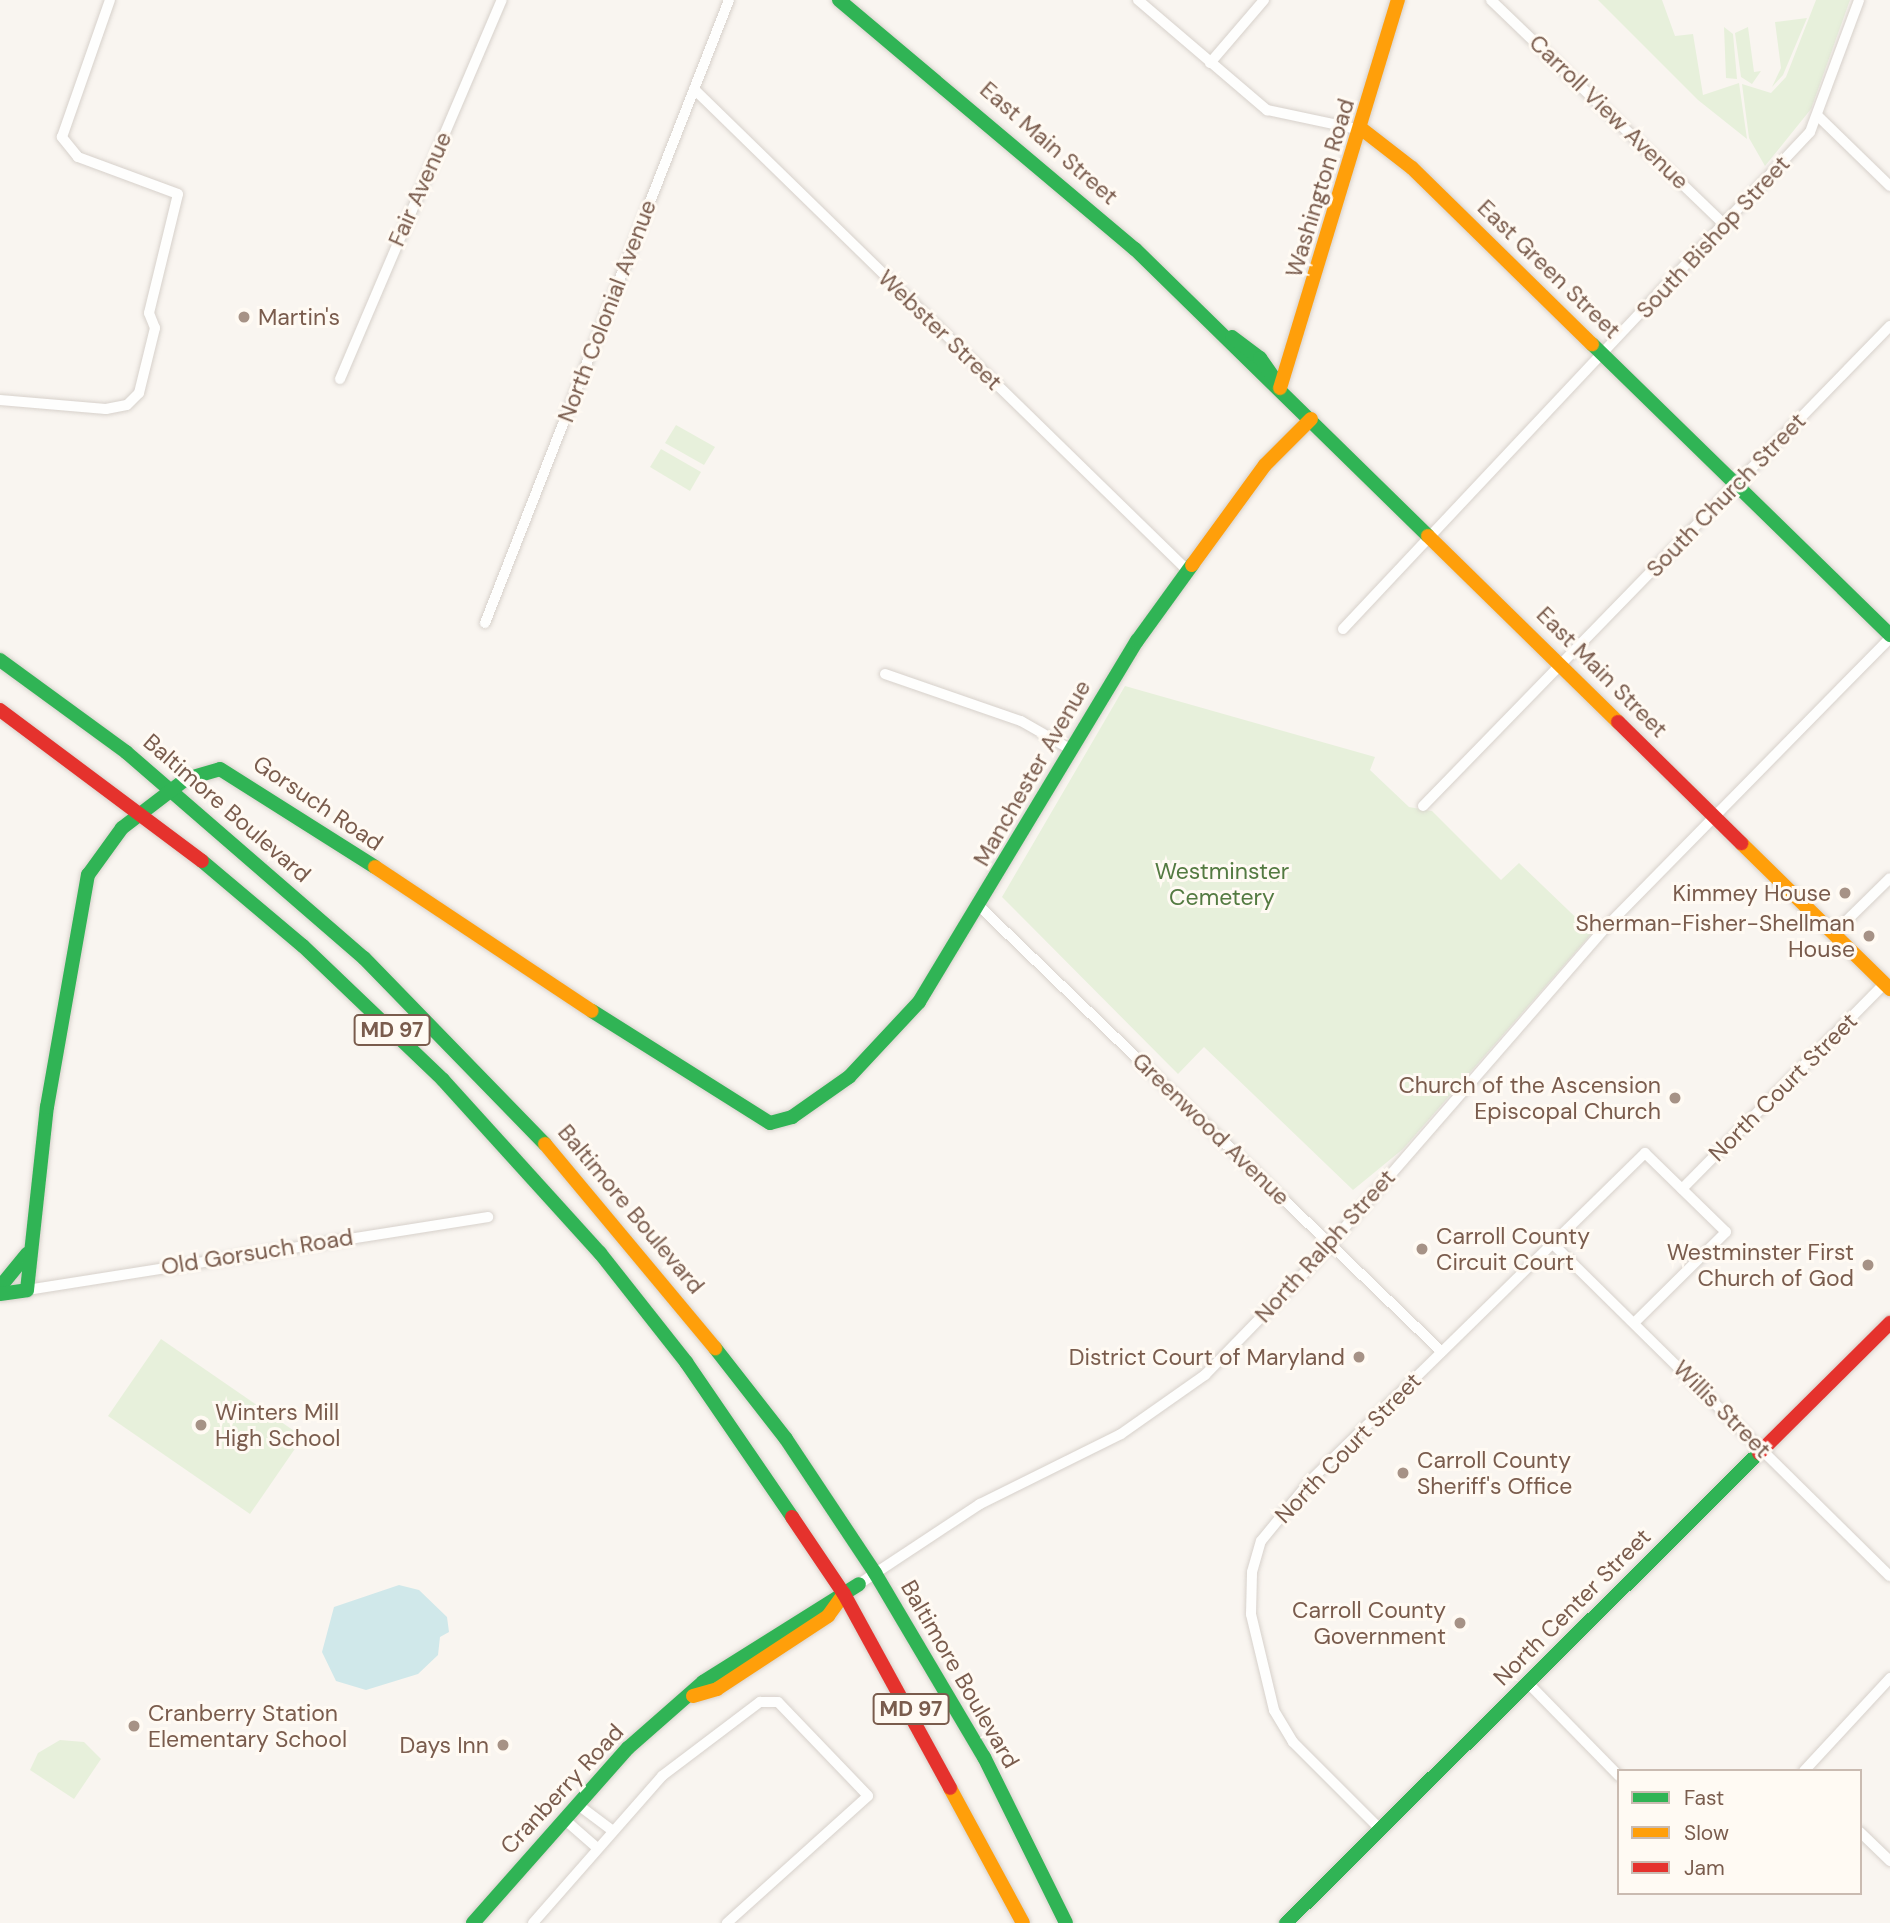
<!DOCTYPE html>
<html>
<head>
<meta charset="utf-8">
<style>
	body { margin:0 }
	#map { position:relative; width:1890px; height:1923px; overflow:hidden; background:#f9f5f0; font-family:"DM Sans",sans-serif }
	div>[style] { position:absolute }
	.green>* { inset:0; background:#e7f0db }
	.water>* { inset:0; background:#d0e8ea }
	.roads { filter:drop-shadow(0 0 2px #d7d1cb) drop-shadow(0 0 2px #d7d1cb) }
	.street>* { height:10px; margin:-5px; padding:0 5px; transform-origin:5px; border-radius:5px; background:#fefefd }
	.fast>* { height:14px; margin:-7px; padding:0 7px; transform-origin:7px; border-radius:7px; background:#30b455 }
	.slow>* { height:14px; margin:-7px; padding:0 7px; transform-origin:7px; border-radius:7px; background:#ff9f0a }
	.jam>* { height:14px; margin:-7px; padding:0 7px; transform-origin:7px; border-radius:7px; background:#e5322d }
	.dots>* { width:19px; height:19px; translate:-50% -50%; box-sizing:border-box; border:4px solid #fffaf3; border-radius:50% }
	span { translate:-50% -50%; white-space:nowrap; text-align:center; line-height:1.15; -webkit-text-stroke:6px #fffaf3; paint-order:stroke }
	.shield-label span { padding:2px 5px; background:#fffaf3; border:2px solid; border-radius:5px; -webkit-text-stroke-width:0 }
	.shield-label { font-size:21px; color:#7a5c4d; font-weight:700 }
	.street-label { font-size:23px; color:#7a5c4d }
	.poi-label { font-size:23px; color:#7a5c4d }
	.left { translate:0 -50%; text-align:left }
	.right { translate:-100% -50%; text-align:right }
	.park-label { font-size:23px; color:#537a41 }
	.legend { position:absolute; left:1617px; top:1769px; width:245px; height:126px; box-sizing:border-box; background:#fffaf3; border:2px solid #cabbb1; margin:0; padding:9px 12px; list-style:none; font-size:21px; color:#7a5c4d }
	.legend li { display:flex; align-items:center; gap:14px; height:35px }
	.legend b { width:35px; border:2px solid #cabbb1 }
</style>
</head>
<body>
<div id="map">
	<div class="green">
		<div style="clip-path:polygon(1598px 0,1662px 0,1675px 36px,1693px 34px,1703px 95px,1739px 83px,1747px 139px,1698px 100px)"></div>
		<div style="clip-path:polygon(1816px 0,1850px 0,1811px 109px,1765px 166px,1749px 138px,1742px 84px,1771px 93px,1786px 77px)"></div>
		<div style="clip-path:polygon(1807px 18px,1783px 75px,1772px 87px,1781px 68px,1775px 22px)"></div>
		<div style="clip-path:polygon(1724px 27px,1733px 34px,1737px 79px,1726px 78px)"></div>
		<div style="clip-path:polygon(1748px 27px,1754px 72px,1761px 71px,1752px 84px,1741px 77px,1735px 33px)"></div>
		<div style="clip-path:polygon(676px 425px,715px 447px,704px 465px,665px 443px)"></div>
		<div style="clip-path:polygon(661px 449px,701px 472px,690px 491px,650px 467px)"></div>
		<div style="clip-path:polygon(1125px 686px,1375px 757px,1370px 770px,1409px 807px,1432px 811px,1501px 880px,1519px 863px,1592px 933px,1403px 1149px,1353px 1190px,1204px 1047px,1178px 1074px,1002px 897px)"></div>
		<div style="clip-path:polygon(161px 1339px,303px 1437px,250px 1514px,108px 1416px)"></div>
		<div style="clip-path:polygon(60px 1740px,84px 1742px,101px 1759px,74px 1799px,30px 1770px,38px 1753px)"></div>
	</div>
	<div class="water">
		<div style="clip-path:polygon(399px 1585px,419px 1590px,447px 1617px,449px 1632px,440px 1637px,438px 1655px,418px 1674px,366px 1690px,336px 1681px,322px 1652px,334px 1607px)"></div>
	</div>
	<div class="roads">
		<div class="street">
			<div style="left:1138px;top:0;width:170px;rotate:40.5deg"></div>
			<div style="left:1267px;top:110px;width:97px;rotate:11.9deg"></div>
			<div style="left:1491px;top:0;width:325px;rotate:43.9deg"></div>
			<div style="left:1210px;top:63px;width:83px;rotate:-49.4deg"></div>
			<div style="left:694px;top:89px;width:689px;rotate:44.29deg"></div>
			<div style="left:1819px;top:117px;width:99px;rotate:44.2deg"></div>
			<div style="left:340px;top:379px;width:412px;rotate:-66.9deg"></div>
			<div style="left:0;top:400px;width:106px;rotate:4.9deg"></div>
			<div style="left:106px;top:409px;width:21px;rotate:-11deg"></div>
			<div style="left:127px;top:405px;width:17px;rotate:-45deg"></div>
			<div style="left:139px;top:393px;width:67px;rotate:-76.2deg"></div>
			<div style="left:155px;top:328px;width:16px;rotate:-112deg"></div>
			<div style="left:149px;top:313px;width:122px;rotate:-76.3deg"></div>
			<div style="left:178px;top:194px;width:107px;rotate:-159.7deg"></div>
			<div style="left:78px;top:157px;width:26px;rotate:-129deg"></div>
			<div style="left:62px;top:137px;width:145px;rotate:-70.7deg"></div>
			<div style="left:485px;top:623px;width:669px;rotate:-68.61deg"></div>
			<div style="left:1343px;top:629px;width:682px;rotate:-46.78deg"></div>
			<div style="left:1810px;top:132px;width:141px;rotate:-69.6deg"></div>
			<div style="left:885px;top:674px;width:144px;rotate:19.1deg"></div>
			<div style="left:1021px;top:721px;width:56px;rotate:29.7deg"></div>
			<div style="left:1423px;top:806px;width:670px;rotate:-45.79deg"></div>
			<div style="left:980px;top:907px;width:641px;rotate:43.93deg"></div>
			<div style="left:1834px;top:933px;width:78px;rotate:-44.5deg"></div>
			<div style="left:1682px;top:1189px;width:288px;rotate:-45.4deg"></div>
			<div style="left:1553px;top:1244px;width:473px;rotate:44.6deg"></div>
			<div style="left:27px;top:1290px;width:467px;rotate:-9deg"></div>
			<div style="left:859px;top:1584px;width:145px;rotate:-33.5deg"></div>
			<div style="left:980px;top:1504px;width:157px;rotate:-26.4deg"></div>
			<div style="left:1121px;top:1434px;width:103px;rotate:-35.1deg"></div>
			<div style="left:1205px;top:1375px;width:155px;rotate:-45.8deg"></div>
			<div style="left:1313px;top:1264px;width:447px;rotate:-49deg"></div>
			<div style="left:1606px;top:927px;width:405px;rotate:-45.5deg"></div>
			<div style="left:1528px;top:1683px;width:130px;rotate:45.6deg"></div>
			<div style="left:1804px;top:1771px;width:127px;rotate:-47.2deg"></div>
			<div style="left:577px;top:1804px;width:45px;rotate:36.9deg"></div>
			<div style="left:564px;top:1819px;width:43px;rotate:41.2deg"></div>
			<div style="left:1379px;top:1828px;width:122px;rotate:-135deg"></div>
			<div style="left:1293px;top:1742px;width:37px;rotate:-121deg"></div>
			<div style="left:1274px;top:1710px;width:99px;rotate:-103.5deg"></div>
			<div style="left:1251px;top:1614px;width:42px;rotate:-88.6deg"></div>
			<div style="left:1252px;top:1572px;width:32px;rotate:-74deg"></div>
			<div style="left:1261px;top:1541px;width:80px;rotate:-50.6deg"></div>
			<div style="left:1312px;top:1479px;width:466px;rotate:-44.4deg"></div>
			<div style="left:1645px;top:1153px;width:113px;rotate:44.3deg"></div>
			<div style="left:1726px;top:1232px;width:129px;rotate:135.3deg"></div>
			<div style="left:1860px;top:1832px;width:42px;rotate:44deg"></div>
			<div style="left:533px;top:1923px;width:196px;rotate:-48.7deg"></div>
			<div style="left:662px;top:1776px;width:123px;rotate:-37.1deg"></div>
			<div style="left:760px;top:1702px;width:18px"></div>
			<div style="left:778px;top:1702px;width:130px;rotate:46.2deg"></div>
			<div style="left:868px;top:1796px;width:190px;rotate:138deg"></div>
		</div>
		<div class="fast">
			<div style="left:839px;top:0;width:387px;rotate:40.1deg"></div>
			<div style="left:1135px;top:249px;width:410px;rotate:44.4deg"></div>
			<div style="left:1232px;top:337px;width:35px;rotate:37deg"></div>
			<div style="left:1260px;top:358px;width:32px;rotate:55deg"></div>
			<div style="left:1592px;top:344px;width:417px;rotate:44.3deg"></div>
			<div style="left:0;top:660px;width:156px;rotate:36.1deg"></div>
			<div style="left:126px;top:752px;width:315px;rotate:40.9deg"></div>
			<div style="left:364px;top:958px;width:260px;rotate:45.8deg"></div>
			<div style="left:202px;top:861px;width:132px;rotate:40.1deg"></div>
			<div style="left:303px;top:946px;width:194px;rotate:43.7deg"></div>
			<div style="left:443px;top:1080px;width:234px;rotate:47.8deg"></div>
			<div style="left:600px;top:1253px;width:139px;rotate:51.7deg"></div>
			<div style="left:686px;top:1362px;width:188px;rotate:55.6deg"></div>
			<div style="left:592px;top:1011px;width:210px;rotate:32.2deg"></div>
			<div style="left:770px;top:1123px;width:23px;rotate:-15deg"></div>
			<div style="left:792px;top:1117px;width:70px;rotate:-35.1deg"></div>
			<div style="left:849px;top:1077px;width:103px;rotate:-47deg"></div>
			<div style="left:919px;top:1002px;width:422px;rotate:-58.9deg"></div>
			<div style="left:1137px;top:641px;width:94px;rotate:-54.1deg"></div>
			<div style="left:0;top:1287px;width:43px;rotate:-50.7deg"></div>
			<div style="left:0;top:1294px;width:27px;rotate:-8deg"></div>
			<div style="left:27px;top:1290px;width:184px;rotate:-83.8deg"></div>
			<div style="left:47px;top:1107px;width:236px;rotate:-80deg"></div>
			<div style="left:88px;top:875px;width:58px;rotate:-54.1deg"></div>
			<div style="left:122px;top:828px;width:81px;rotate:-37.4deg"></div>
			<div style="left:186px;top:779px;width:35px;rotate:-16deg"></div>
			<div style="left:220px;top:769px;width:183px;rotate:32.3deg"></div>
			<div style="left:715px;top:1348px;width:115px;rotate:52deg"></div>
			<div style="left:786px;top:1439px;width:161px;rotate:56.4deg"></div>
			<div style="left:875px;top:1573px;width:214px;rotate:59.4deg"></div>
			<div style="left:984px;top:1757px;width:185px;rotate:63.7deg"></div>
			<div style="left:473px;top:1923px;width:234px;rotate:-48.5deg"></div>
			<div style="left:628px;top:1748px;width:100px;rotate:-41.3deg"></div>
			<div style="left:703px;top:1682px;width:184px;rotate:-32.1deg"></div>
			<div style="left:1286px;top:1923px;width:667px;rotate:-44.82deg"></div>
		</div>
		<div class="slow">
			<div style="left:1363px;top:130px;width:62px;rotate:37.8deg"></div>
			<div style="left:1412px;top:168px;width:252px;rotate:44.4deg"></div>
			<div style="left:1280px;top:388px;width:406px;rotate:-73.1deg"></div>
			<div style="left:1428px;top:536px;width:266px;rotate:44.4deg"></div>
			<div style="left:1192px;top:565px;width:124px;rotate:-53.9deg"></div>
			<div style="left:1265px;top:465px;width:65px;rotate:-45deg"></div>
			<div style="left:1741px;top:843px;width:209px;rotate:44.4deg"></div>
			<div style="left:375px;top:867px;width:260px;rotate:33.6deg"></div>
			<div style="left:545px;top:1144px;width:266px;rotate:50.2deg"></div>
			<div style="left:693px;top:1696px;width:25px;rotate:-16deg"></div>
			<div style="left:717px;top:1689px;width:133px;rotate:-33.3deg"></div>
			<div style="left:828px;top:1616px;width:26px;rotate:-54deg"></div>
			<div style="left:950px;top:1788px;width:153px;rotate:61.6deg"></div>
		</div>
		<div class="jam">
			<div style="left:0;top:710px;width:252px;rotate:36.8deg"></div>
			<div style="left:1618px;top:722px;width:173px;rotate:44.5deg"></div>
			<div style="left:1759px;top:1453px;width:185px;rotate:-44.8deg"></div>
			<div style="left:792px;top:1517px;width:93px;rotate:56deg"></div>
			<div style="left:844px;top:1594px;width:221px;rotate:61.3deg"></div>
		</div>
	</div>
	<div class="dots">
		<div style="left:244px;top:317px;background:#a69286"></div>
		<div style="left:1845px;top:893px;background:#a69286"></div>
		<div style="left:1869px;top:936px;background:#a69286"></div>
		<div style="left:1675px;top:1098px;background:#a69286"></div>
		<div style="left:1422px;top:1249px;background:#a69286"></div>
		<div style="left:1868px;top:1265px;background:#a69286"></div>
		<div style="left:1359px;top:1357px;background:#a69286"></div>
		<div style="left:201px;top:1425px;background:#a69286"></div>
		<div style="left:1403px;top:1473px;background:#a69286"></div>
		<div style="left:1460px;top:1623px;background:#a69286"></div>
		<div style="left:134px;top:1726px;background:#a69286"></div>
		<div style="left:503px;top:1745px;background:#a69286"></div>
	</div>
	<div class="shield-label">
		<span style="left:392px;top:1030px">MD 97</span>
		<span style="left:911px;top:1709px">MD 97</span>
	</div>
	<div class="street-label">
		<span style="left:1609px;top:112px;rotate:44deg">Carroll View Avenue</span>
		<span style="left:1049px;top:143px;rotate:41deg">East Main Street</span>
		<span style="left:1320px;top:188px;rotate:-73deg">Washington Road</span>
		<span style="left:420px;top:189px;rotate:-66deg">Fair Avenue</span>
		<span style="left:1713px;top:237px;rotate:-47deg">South Bishop Street</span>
		<span style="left:1549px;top:269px;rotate:44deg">East Green Street</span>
		<span style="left:607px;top:311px;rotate:-69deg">North Colonial Avenue</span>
		<span style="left:940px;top:330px;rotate:44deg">Webster Street</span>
		<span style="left:1726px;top:495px;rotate:-46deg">South Church Street</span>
		<span style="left:1602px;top:672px;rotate:45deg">East Main Street</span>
		<span style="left:1032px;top:773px;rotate:-60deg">Manchester Avenue</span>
		<span style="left:318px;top:803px;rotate:34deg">Gorsuch Road</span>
		<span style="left:227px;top:808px;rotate:41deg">Baltimore Boulevard</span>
		<span style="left:1783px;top:1087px;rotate:-45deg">North Court Street</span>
		<span style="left:1211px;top:1129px;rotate:44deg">Greenwood Avenue</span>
		<span style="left:631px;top:1209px;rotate:50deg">Baltimore Boulevard</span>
		<span style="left:1325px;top:1246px;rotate:-48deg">North Ralph Street</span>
		<span style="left:257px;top:1252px;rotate:-9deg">Old Gorsuch Road</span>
		<span style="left:1722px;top:1409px;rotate:45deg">Willis Street</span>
		<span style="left:1348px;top:1448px;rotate:-46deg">North Court Street</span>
		<span style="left:1572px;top:1607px;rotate:-45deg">North Center Street</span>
		<span style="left:960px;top:1674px;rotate:60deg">Baltimore Boulevard</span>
		<span style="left:562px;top:1789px;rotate:-47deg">Cranberry Road</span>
	</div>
	<div class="poi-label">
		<span class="left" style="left:258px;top:317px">Martin's</span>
		<span class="right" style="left:1831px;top:893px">Kimmey House</span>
		<span class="right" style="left:1855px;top:936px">Sherman-Fisher-Shellman<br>House</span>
		<span class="right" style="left:1661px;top:1098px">Church of the Ascension<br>Episcopal Church</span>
		<span class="left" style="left:1436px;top:1249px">Carroll County<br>Circuit Court</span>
		<span class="right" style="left:1854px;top:1265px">Westminster First<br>Church of God</span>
		<span class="right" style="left:1345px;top:1357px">District Court of Maryland</span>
		<span class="left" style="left:215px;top:1425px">Winters Mill<br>High School</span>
		<span class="left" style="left:1417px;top:1473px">Carroll County<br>Sheriff's Office</span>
		<span class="right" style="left:1446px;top:1623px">Carroll County<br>Government</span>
		<span class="left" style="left:148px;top:1726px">Cranberry Station<br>Elementary School</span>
		<span class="right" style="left:489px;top:1745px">Days Inn</span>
	</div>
	<div class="park-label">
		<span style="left:1222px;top:884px">Westminster<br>Cemetery</span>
	</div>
	<ul class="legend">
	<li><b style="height:9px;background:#30b455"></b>Fast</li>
	<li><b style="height:9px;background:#ff9f0a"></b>Slow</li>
	<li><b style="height:9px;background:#e5322d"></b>Jam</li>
	</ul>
</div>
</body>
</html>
